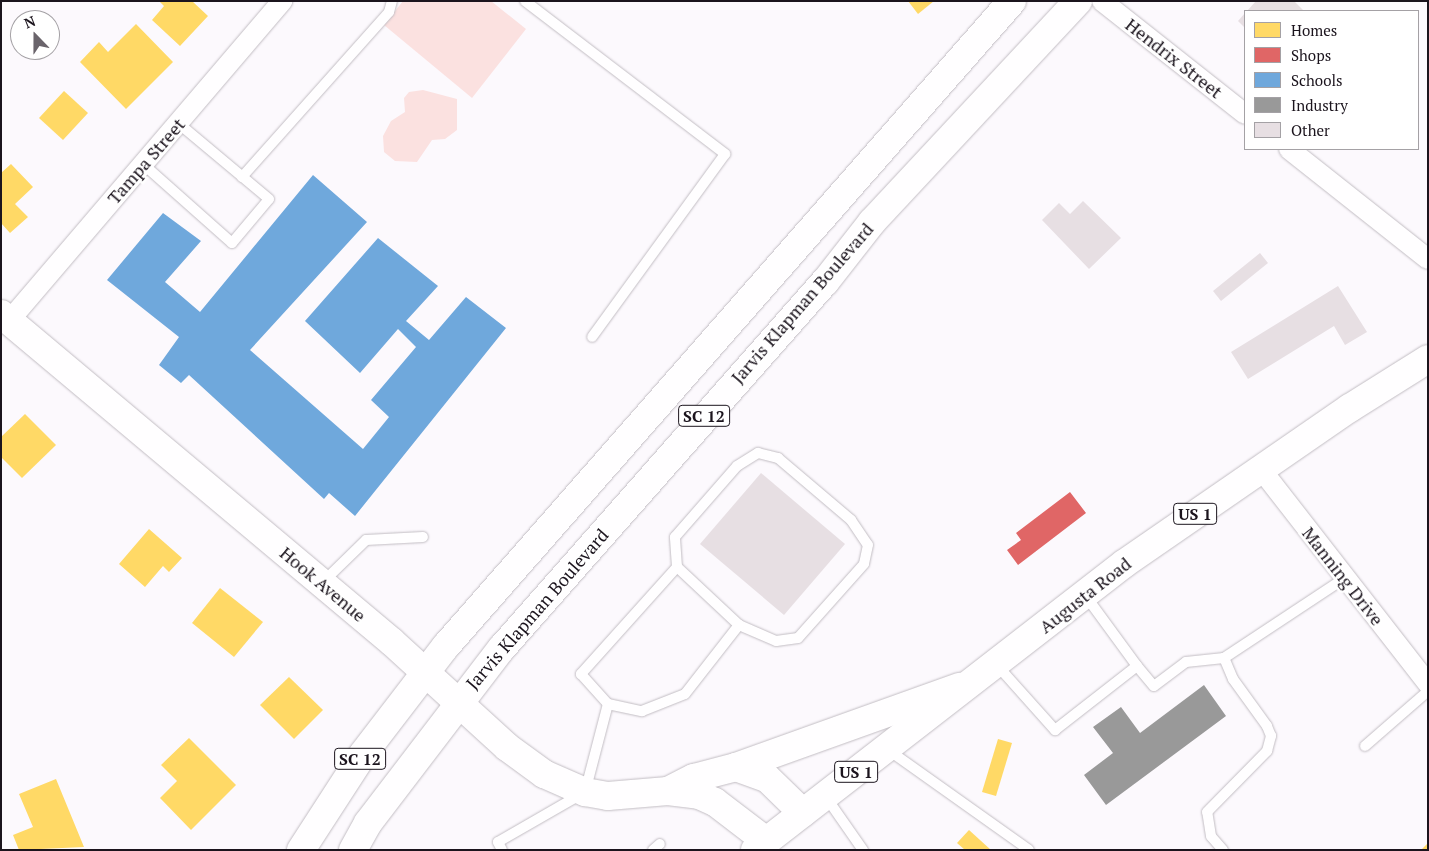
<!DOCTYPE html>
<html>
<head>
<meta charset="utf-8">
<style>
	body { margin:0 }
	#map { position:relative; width:1429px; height:851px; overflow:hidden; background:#fcf9fd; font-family:"PT Serif",serif }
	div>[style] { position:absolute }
	.green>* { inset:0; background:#fbe1e0 }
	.homes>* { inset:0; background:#ffd966 }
	.shops>* { inset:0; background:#e06666 }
	.schools>* { inset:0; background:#6fa8dc }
	.industry>* { inset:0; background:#999 }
	.building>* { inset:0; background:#e7dfe3 }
	.roads { filter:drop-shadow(0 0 1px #c2bdc3) drop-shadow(0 0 1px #c2bdc3) }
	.lane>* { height:10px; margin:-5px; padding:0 5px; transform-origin:5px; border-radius:5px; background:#fffeff }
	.street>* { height:20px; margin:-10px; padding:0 10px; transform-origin:10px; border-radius:10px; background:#fffeff }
	.secondary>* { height:28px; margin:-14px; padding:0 14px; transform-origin:14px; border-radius:14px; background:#fffeff }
	.primary>* { height:28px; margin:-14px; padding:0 14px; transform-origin:14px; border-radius:14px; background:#fffeff }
	.highway>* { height:28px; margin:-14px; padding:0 14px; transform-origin:14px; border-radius:14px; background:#fffeff }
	span { translate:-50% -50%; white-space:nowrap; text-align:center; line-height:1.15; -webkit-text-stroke:5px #fff; paint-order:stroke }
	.shield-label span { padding:1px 4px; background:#fff; border:1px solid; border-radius:4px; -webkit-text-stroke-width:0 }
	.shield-label { font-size:16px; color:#1b141d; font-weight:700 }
	.street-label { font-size:18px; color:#1b141d }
	.frame { position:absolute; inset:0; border:2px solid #1b141d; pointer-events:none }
	.legend { position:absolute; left:1244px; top:10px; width:175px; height:140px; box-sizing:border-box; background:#fff; border:1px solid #a4a1a5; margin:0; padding:6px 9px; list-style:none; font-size:15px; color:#1b141d }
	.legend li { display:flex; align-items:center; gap:10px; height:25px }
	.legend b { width:25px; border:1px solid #a4a1a5 }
	.north { position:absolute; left:10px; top:10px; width:50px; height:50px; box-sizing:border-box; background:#fff; border:1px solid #a4a1a5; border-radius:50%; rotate:338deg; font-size:14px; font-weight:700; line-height:20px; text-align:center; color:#1b141d }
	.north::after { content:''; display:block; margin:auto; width:18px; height:22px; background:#6a646b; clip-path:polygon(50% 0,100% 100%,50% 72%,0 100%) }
</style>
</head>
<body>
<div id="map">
	<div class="green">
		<div style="clip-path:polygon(403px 1px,491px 1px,526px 29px,472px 98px,384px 25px)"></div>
		<div style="clip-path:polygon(423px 90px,457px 99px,457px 130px,445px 139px,432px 140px,417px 162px,395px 161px,384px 152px,383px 136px,391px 121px,405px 112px,404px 98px,409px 92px)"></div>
	</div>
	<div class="homes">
		<div style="clip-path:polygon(159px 1px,192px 1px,208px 16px,180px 46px,152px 20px,164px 6px)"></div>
		<div style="clip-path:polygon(908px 1px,934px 1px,918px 14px)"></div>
		<div style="clip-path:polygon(136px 24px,173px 62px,126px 109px,80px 62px,99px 42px,108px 52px)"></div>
		<div style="clip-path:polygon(64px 91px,88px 113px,63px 140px,39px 118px)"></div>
		<div style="clip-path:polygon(11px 164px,33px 187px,15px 204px,28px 217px,10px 233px,1px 223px,1px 173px)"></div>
		<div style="clip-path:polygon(25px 414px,56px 445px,22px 478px,1px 457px,1px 437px)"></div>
		<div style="clip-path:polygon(149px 529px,182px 558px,169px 572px,163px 566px,145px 587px,119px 564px)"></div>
		<div style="clip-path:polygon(220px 588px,263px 622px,234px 657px,192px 623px)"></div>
		<div style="clip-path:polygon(289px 677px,323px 710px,294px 739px,260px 705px)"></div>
		<div style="clip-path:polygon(189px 738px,236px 785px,191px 830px,160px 798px,177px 781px,161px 765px)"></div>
		<div style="clip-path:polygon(998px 739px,1012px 743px,996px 796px,982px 792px)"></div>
		<div style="clip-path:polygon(56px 779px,84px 847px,19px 850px,13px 835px,33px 827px,19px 794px)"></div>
		<div style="clip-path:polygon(969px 830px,991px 850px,965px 850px,957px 843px)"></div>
		<div style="clip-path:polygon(1428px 843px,1428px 850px,1421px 850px)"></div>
	</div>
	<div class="shops">
		<div style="clip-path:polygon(1070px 492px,1086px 513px,1018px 565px,1007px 550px,1021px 540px,1016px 533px)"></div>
	</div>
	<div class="schools">
		<div style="clip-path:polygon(313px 175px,367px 222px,250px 350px,363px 449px,389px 417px,371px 400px,416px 347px,398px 329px,360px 373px,305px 321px,378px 238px,438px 286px,406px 321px,429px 340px,466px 297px,506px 328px,355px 516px,329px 493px,324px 499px,189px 375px,181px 383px,159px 365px,179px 337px,107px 280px,163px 213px,201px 241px,165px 282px,200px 312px)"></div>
	</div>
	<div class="industry">
		<div style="clip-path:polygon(1204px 685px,1226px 716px,1106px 805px,1084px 775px,1113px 753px,1093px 727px,1121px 707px,1140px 733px)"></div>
	</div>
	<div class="building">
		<div style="clip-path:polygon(1256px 1px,1294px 1px,1303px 10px,1247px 11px)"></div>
		<div style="clip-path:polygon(1245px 13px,1245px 28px,1238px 21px)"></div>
		<div style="clip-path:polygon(1083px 201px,1121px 238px,1089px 269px,1042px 220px,1059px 203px,1070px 214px)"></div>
		<div style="clip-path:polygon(1260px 253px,1268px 263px,1221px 301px,1213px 291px)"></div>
		<div style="clip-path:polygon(1338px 286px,1367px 332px,1345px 345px,1334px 326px,1248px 379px,1231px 352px)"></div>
		<div style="clip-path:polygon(761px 473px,845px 544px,784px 615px,700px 544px)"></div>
	</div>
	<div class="roads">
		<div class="lane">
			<div style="left:525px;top:1px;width:252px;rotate:37.4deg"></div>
			<div style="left:725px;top:154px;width:226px;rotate:126deg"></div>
			<div style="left:143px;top:164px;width:119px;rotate:41.6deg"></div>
			<div style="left:232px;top:243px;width:57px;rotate:-49.9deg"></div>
			<div style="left:269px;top:199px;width:119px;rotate:-140.1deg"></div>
			<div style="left:242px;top:177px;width:221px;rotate:-48.3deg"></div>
			<div style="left:389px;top:12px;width:11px;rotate:-75deg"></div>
			<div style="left:677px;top:567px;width:30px;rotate:-94deg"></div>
			<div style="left:675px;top:537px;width:94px;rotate:-48.9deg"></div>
			<div style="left:737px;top:466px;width:25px;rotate:-32deg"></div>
			<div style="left:758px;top:453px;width:21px;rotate:14deg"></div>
			<div style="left:778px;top:458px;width:96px;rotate:40.3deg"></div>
			<div style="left:851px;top:520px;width:30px;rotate:56deg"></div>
			<div style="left:868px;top:545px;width:19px;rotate:102deg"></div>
			<div style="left:864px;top:564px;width:99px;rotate:131.7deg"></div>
			<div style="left:798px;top:638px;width:22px;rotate:172deg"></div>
			<div style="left:776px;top:641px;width:40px;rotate:-156.6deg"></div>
			<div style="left:323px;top:582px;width:60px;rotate:-44.3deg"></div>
			<div style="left:366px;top:540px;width:57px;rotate:-3deg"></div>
			<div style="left:996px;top:664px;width:89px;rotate:48.2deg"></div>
			<div style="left:1055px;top:730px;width:104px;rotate:-38deg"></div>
			<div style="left:1137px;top:666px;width:88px;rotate:-126.2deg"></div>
			<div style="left:1137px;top:666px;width:26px;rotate:50deg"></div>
			<div style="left:1154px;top:686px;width:40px;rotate:-37deg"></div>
			<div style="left:1186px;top:662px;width:38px;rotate:-6deg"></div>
			<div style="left:1365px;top:746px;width:84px;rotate:-41.1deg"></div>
			<div style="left:887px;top:749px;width:174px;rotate:35.4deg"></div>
			<div style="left:826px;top:797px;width:65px;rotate:55.1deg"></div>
			<div style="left:502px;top:850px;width:9px;rotate:-117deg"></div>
			<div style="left:498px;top:842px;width:100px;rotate:-29.9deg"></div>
			<div style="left:585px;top:792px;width:91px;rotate:-75.4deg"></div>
			<div style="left:608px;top:704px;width:35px;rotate:12deg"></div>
			<div style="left:642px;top:711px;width:46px;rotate:-21.6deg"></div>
			<div style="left:685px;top:694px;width:88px;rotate:-52deg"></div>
			<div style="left:739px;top:625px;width:85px;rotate:-136.9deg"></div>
			<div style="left:677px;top:567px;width:144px;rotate:131.9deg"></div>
			<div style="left:581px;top:674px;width:40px;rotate:48deg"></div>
			<div style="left:653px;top:850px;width:9px;rotate:-41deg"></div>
			<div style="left:1223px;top:850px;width:18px;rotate:-131deg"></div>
			<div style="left:1211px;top:836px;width:24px;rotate:-99deg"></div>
			<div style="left:1207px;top:812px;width:86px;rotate:-45.5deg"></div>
			<div style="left:1267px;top:751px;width:16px;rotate:-75deg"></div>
			<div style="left:1271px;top:736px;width:11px;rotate:-112deg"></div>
			<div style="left:1267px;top:726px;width:58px;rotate:-125.9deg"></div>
			<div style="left:1233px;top:679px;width:23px;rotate:-113deg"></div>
			<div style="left:1224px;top:658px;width:145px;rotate:-33.5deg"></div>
		</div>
		<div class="street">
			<div style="left:1102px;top:1px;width:182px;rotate:38.3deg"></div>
			<div style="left:1289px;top:149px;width:177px;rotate:38.4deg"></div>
			<div style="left:9px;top:321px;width:421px;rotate:-49.5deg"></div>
			<div style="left:1260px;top:468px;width:274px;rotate:52.1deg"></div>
		</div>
		<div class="secondary">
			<div style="left:1px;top:314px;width:510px;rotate:39.99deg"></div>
			<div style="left:392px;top:642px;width:156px;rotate:42.4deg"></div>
			<div style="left:507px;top:747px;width:46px;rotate:36.1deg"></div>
			<div style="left:544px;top:774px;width:45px;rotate:23.7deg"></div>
			<div style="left:585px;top:792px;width:23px;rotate:10deg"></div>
			<div style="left:608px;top:796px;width:60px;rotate:-4.8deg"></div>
			<div style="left:668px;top:791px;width:31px;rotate:7deg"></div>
			<div style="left:699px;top:795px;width:17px;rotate:24deg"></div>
			<div style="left:715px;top:802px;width:64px;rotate:37.4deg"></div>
			<div style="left:736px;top:767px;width:238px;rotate:-19.7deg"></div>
			<div style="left:668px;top:791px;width:29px;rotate:-27deg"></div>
			<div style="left:694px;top:778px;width:43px;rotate:-14.7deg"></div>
			<div style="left:736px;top:767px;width:33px;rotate:20deg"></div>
			<div style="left:767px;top:778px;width:50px;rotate:44.2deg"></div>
		</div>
		<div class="primary">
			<div style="left:755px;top:850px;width:468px;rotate:-37.8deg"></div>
			<div style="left:1125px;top:563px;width:273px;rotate:-34.6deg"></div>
			<div style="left:1350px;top:408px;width:92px;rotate:-32.1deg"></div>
		</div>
		<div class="highway">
			<div style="left:301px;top:850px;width:114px;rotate:-57.1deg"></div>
			<div style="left:363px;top:754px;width:136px;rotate:-52.5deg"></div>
			<div style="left:446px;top:646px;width:858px;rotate:-48.73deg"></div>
			<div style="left:353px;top:850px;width:31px;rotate:-61deg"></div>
			<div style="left:368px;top:823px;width:220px;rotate:-52.6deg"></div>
			<div style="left:502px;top:648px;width:488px;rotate:-48.6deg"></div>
			<div style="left:825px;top:282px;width:76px;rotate:-51.9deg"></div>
			<div style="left:872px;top:222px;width:302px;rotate:-47deg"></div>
		</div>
	</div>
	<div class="shield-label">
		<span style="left:704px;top:416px">SC 12</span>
		<span style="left:1195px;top:514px">US 1</span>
		<span style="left:360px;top:759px">SC 12</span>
		<span style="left:856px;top:772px">US 1</span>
	</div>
	<div class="street-label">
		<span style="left:1174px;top:58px;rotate:38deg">Hendrix Street</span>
		<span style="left:146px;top:161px;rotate:-49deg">Tampa Street</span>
		<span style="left:802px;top:303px;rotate:-49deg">Jarvis Klapman Boulevard</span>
		<span style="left:1343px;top:576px;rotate:52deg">Manning Drive</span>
		<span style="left:323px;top:584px;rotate:40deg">Hook Avenue</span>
		<span style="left:1085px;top:595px;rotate:-38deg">Augusta Road</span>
		<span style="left:537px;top:609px;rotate:-49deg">Jarvis Klapman Boulevard</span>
	</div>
	<div class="frame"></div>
	<ul class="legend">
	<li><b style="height:14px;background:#ffd966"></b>Homes</li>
	<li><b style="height:14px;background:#e06666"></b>Shops</li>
	<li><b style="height:14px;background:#6fa8dc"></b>Schools</li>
	<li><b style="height:14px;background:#999"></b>Industry</li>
	<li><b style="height:14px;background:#e7dfe3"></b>Other</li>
	</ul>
	<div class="north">N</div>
</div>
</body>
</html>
